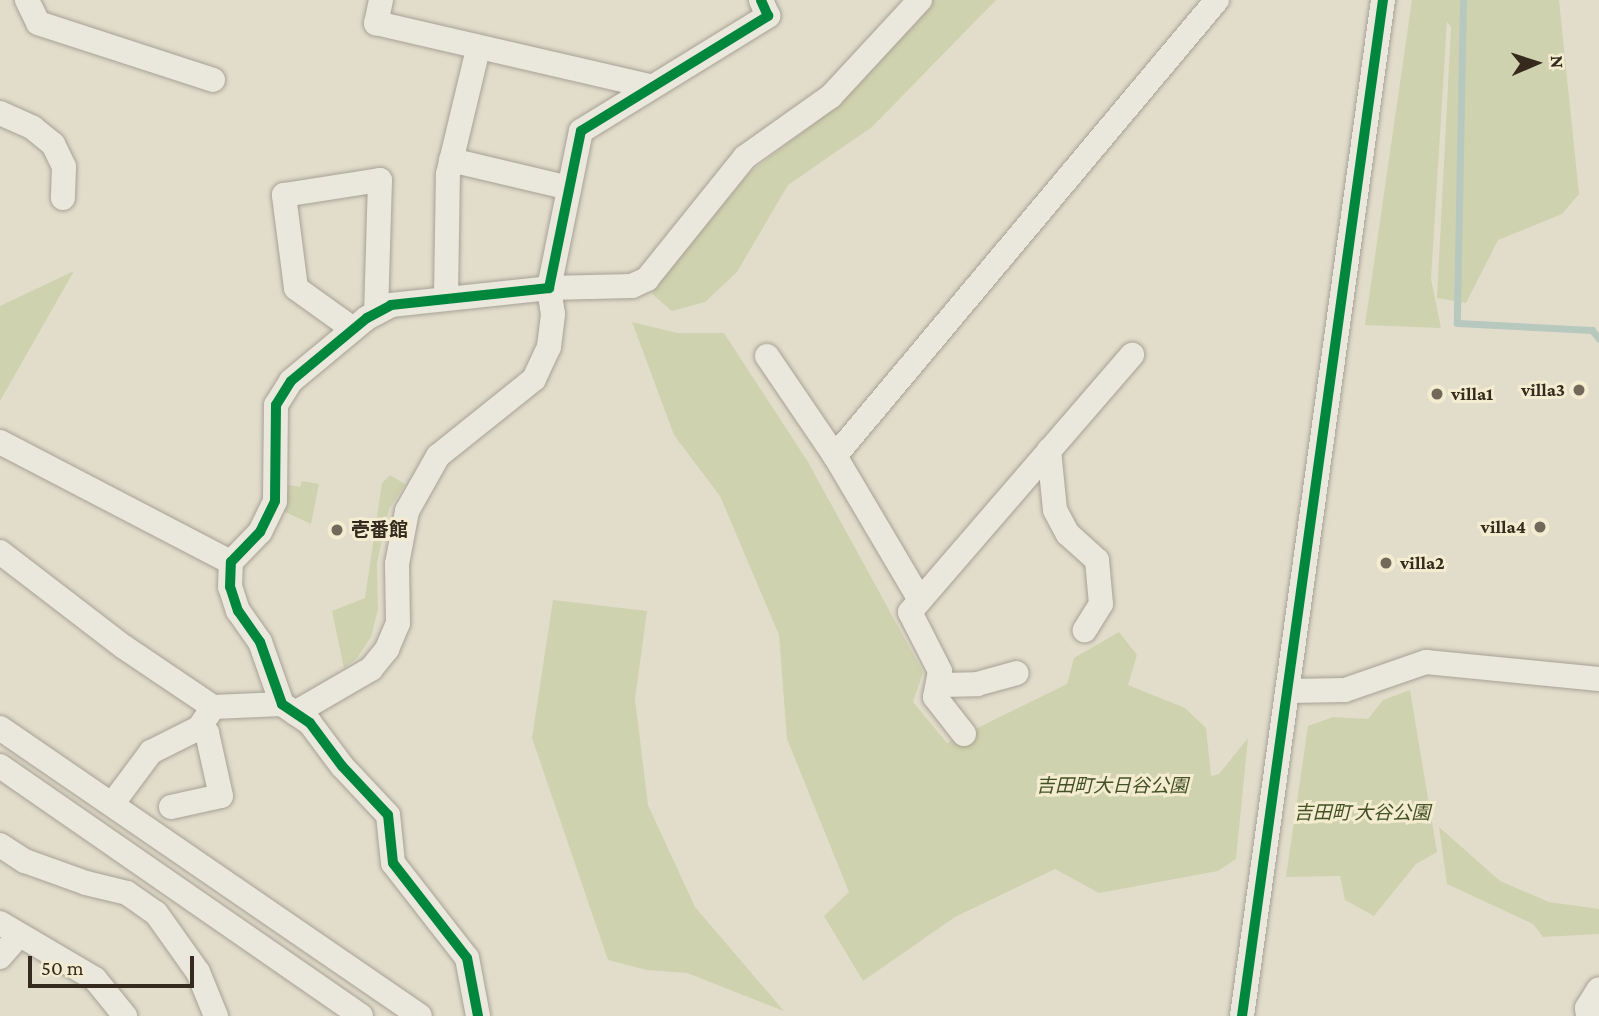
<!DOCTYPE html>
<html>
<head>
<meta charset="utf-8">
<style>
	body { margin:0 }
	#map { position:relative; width:1599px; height:1016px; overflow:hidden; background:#e2ddcb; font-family:"Crimson Pro","Noto Sans JP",serif }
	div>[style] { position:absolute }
	.green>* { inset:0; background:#cfd2ae }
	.stream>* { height:7px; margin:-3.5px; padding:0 3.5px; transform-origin:3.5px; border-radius:3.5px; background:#b7c8be }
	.roads { filter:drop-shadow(0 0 2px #a7a295) drop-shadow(0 0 2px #a7a295) }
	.minor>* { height:24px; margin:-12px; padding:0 12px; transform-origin:12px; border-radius:12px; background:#eae7dc }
	.cycleway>* { height:10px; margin:-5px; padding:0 5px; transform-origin:5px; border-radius:5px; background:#00873e }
	.dots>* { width:19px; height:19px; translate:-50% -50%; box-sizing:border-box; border:4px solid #f4ecd1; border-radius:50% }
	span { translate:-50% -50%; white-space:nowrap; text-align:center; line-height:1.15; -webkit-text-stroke:6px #f4ecd1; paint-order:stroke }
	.poi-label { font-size:19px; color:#352a1d; font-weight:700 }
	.right { translate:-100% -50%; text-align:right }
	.left { translate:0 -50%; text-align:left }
	.park-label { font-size:19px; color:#435125; font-style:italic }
	.north { position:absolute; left:1501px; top:28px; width:70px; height:70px; -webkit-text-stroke:5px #f4ecd1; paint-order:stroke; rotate:87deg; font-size:19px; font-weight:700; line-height:28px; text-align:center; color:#352a1d }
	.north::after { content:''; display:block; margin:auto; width:24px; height:32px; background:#352a1d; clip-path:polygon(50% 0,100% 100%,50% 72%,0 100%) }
	.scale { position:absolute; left:28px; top:956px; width:166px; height:32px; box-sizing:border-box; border:4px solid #352a1d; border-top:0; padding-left:9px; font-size:21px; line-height:24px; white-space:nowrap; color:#352a1d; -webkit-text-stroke:5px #f4ecd1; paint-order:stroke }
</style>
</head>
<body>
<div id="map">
	<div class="green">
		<div style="clip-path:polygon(921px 0,996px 0,872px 127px,788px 185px,737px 272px,705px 302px,672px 311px,652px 294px,658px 282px,750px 172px,837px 106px,919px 20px)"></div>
		<div style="clip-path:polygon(1412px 0,1559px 0,1579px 194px,1562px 214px,1498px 240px,1466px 303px,1437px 298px,1451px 27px,1447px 22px,1431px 279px,1441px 328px,1365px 325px)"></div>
		<div style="clip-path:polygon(74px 271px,0 401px,0 306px)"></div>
		<div style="clip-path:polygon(632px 322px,677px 333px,724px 333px,808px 462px,923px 672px,913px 702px,947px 743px,1067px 684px,1074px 658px,1119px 632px,1137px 655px,1128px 685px,1185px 708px,1206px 728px,1211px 776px,1219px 774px,1248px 738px,1236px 859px,1218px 871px,1099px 893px,1055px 869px,955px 917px,863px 981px,824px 916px,849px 892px,787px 739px,779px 635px,720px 496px,674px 435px)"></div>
		<div style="clip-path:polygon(390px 475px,405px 484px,389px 509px,377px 563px,378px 609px,371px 637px,357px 658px,344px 668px,332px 611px,365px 598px,382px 483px)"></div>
		<div style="clip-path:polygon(302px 481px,319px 484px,311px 524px,283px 511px,289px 485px,300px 487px)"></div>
		<div style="clip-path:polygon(553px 600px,647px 611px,635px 699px,648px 805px,695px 907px,784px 1011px,687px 973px,647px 970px,608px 960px,532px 738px)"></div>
		<div style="clip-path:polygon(1410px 690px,1437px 852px,1416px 864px,1374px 916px,1345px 900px,1340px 876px,1286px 877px,1308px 726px,1333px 717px,1368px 719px,1383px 700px)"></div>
		<div style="clip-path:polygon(1439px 827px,1500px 881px,1549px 902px,1599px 909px,1599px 934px,1543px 937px,1533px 924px,1447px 884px)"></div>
	</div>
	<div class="stream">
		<div style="left:1463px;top:0;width:323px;rotate:91.1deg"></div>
		<div style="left:1457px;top:323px;width:135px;rotate:3deg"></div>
		<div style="left:1592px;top:330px;width:11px;rotate:52deg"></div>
	</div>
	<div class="roads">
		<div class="minor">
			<div style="left:27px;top:0;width:25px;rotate:64deg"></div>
			<div style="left:38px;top:23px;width:184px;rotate:18deg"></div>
			<div style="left:381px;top:0;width:24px;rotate:102deg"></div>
			<div style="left:376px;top:23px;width:279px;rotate:13deg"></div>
			<div style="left:0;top:113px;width:36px;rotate:24deg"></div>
			<div style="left:33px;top:128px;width:26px;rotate:39deg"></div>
			<div style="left:53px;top:144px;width:25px;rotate:64deg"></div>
			<div style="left:64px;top:167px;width:31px;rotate:92deg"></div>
			<div style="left:451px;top:160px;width:121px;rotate:13.3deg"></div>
			<div style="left:446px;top:297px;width:123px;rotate:-89.1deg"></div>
			<div style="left:448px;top:174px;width:129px;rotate:-76.5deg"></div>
			<div style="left:353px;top:329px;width:70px;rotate:-144.3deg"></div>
			<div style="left:296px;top:288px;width:94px;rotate:-97.4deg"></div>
			<div style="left:284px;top:195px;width:97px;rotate:-8.9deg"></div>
			<div style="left:380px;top:180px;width:133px;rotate:91.7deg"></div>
			<div style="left:767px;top:356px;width:121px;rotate:55.8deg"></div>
			<div style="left:835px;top:456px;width:167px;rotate:59.4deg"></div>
			<div style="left:0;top:442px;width:260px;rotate:27.5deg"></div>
			<div style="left:1049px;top:450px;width:60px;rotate:84.3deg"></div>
			<div style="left:1055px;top:510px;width:27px;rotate:62deg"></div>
			<div style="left:1068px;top:534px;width:39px;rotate:42deg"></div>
			<div style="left:1097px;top:560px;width:44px;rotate:84.8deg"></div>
			<div style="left:1101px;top:604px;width:31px;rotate:122deg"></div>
			<div style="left:835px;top:456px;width:595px;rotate:-50.05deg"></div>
			<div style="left:0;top:552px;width:156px;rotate:37.5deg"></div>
			<div style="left:124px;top:647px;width:107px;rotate:34deg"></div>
			<div style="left:213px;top:707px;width:69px;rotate:-2.5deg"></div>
			<div style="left:938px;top:685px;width:39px;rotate:-1deg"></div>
			<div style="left:977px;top:684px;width:41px;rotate:-15.4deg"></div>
			<div style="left:1288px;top:691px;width:57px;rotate:-1deg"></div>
			<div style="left:1345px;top:690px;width:86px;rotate:-19.1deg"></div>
			<div style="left:1426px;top:662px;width:174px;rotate:5.6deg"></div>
			<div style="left:295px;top:713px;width:88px;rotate:-30.1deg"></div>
			<div style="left:371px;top:669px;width:26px;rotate:-51deg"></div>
			<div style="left:387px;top:649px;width:28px;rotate:-67deg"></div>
			<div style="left:398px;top:623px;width:59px;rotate:-91deg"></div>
			<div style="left:397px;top:564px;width:54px;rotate:-79.3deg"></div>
			<div style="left:407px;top:511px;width:63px;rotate:-60.6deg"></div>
			<div style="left:438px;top:456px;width:123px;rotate:-38.7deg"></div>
			<div style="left:534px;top:379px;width:35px;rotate:-65deg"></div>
			<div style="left:549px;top:347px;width:33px;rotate:-83deg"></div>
			<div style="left:553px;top:314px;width:26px;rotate:-99deg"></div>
			<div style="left:549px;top:288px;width:83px;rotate:-1.4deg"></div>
			<div style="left:632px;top:286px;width:17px;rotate:-25deg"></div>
			<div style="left:647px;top:279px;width:156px;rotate:-51.2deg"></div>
			<div style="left:745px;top:157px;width:105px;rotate:-35.3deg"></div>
			<div style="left:831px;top:96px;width:131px;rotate:-47.2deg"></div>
			<div style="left:0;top:728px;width:509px;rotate:34.44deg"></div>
			<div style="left:964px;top:734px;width:47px;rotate:-128.1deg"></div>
			<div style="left:935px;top:697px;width:26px;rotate:-79deg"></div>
			<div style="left:940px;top:671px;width:66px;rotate:-117deg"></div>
			<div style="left:910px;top:612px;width:340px;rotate:-49.2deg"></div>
			<div style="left:0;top:766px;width:439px;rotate:34.7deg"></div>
			<div style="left:113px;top:803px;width:64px;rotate:-53.3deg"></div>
			<div style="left:151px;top:752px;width:54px;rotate:-26.6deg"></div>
			<div style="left:199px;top:728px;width:25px;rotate:-56deg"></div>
			<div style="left:171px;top:807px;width:51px;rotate:-12.4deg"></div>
			<div style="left:221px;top:796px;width:65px;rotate:-102.5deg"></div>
			<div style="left:207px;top:733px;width:9px;rotate:-148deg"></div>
			<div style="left:0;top:845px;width:30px;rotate:33deg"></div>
			<div style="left:25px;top:861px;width:65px;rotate:19.8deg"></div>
			<div style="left:86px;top:883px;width:42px;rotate:13.7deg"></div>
			<div style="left:127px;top:893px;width:35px;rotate:35deg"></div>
			<div style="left:156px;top:913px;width:72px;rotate:54.6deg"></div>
			<div style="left:198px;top:972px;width:48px;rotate:67.8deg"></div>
			<div style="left:0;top:923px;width:110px;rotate:30.5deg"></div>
			<div style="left:95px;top:979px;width:48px;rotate:51deg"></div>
			<div style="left:0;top:957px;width:29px;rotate:-49deg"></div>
			<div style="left:478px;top:1016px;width:59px;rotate:-100.7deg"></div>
			<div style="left:467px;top:958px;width:120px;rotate:-127.9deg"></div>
			<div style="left:393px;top:863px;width:48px;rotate:-95.9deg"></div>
			<div style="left:388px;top:815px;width:67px;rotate:-133.2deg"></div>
			<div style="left:342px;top:766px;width:54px;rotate:-126.7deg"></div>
			<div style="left:310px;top:723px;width:34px;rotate:-146deg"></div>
			<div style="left:282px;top:704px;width:66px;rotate:-109.5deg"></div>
			<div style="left:260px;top:642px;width:38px;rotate:-125deg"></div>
			<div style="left:238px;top:611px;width:25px;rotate:-108deg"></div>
			<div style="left:230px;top:587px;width:25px;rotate:-88deg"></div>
			<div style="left:231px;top:562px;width:42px;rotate:-46deg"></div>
			<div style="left:260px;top:532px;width:34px;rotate:-64deg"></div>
			<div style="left:275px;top:501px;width:96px;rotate:-89.4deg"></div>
			<div style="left:276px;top:405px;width:28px;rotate:-58deg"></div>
			<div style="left:291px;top:381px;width:99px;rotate:-39.7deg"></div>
			<div style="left:367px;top:318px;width:27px;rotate:-28deg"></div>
			<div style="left:391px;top:305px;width:159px;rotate:-6.1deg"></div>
			<div style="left:549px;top:288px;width:160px;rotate:-78.5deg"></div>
			<div style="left:581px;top:131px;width:220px;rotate:-31.6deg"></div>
			<div style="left:768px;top:16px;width:17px;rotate:-114deg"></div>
			<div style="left:1242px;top:1016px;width:1026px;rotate:-82.1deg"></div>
			<div style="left:1588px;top:1016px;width:8px;rotate:-97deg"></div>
			<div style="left:1587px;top:1008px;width:22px;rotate:-58deg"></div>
		</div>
	</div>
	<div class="cycleway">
		<div style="left:478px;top:1016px;width:59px;rotate:-100.7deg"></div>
		<div style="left:467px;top:958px;width:120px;rotate:-127.9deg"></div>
		<div style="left:393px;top:863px;width:48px;rotate:-95.9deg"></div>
		<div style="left:388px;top:815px;width:67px;rotate:-133.2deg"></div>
		<div style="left:342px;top:766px;width:54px;rotate:-126.7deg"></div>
		<div style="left:310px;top:723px;width:34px;rotate:-146deg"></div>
		<div style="left:282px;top:704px;width:66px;rotate:-109.5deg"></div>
		<div style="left:260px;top:642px;width:38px;rotate:-125deg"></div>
		<div style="left:238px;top:611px;width:25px;rotate:-108deg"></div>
		<div style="left:230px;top:587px;width:25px;rotate:-88deg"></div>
		<div style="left:231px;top:562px;width:42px;rotate:-46deg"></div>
		<div style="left:260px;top:532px;width:34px;rotate:-64deg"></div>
		<div style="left:275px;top:501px;width:96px;rotate:-89.4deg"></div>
		<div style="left:276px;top:405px;width:28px;rotate:-58deg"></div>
		<div style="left:291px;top:381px;width:99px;rotate:-39.7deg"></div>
		<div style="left:367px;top:318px;width:27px;rotate:-28deg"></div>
		<div style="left:391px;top:305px;width:159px;rotate:-6.1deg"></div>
		<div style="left:549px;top:288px;width:160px;rotate:-78.5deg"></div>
		<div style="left:581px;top:131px;width:220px;rotate:-31.6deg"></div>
		<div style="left:768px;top:16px;width:17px;rotate:-114deg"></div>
		<div style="left:1242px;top:1016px;width:1026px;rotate:-82.1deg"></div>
	</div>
	<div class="dots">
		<div style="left:1579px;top:390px;background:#72695a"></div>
		<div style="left:1437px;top:394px;background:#72695a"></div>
		<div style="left:1540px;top:527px;background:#72695a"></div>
		<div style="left:337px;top:530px;background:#72695a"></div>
		<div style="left:1386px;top:563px;background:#72695a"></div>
	</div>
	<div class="poi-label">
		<span class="right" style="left:1565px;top:390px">villa3</span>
		<span class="left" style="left:1451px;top:394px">villa1</span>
		<span class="right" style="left:1526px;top:527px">villa4</span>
		<span class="left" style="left:351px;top:530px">壱番館</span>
		<span class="left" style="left:1400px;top:563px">villa2</span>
	</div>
	<div class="park-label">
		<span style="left:1112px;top:786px">吉田町大日谷公園</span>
		<span style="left:1362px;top:813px">吉田町 大谷公園</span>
	</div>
	<div class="north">N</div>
	<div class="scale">50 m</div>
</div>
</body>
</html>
